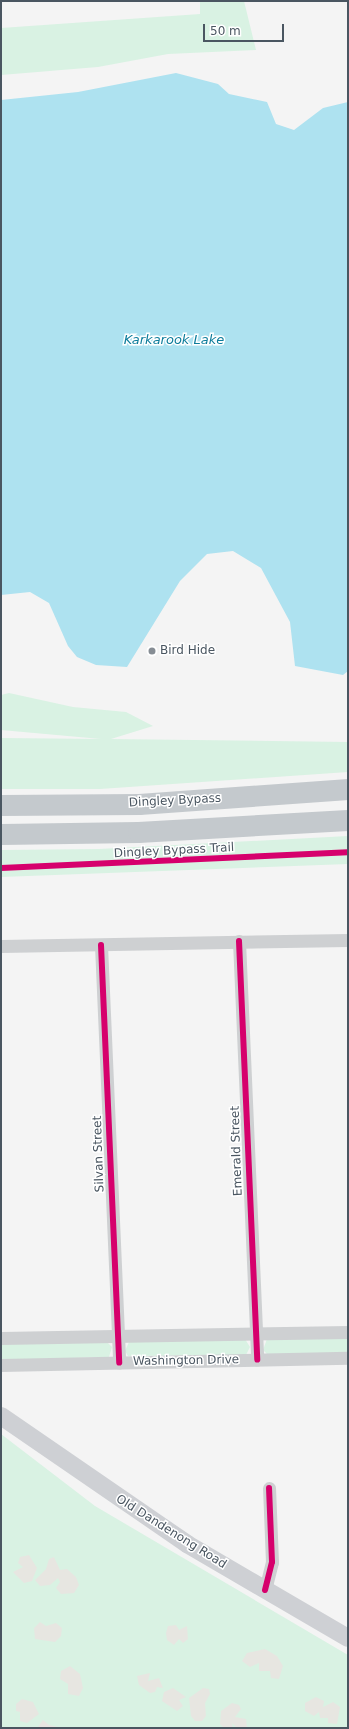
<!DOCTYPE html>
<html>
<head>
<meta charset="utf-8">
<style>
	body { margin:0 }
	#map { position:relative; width:349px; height:1729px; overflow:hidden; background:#f4f4f4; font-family:"DejaVu Sans",sans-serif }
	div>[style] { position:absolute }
	.green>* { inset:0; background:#d9f2e3 }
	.sand>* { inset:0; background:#e7e6e1 }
	.water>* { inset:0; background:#aee2f0 }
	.minor>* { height:13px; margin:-6.5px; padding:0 6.5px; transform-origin:6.5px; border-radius:6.5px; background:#ced0d2 }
	.secondary>* { height:18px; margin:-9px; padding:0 9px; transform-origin:9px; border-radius:9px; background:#ced0d4 }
	.trunk>* { height:21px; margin:-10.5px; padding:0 10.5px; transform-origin:10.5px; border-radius:10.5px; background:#c4c9cd }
	.cycleway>* { height:6px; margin:-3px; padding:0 3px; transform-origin:3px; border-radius:3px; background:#d6006c }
	.dots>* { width:11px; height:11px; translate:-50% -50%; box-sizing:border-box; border:2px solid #fff; border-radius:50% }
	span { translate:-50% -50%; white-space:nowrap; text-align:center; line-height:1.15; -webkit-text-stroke:3px #fff; paint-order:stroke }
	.poi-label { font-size:12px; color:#4a5661 }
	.left { translate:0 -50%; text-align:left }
	.street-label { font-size:12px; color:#4a5661 }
	.water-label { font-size:13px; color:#0c7c9b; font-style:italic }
	.frame { position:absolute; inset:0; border:2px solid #4a5661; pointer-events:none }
	.scale { position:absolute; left:203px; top:24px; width:81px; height:18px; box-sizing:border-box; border:2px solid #4a5661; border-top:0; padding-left:5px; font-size:12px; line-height:14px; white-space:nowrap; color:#4a5661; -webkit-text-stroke:3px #fff; paint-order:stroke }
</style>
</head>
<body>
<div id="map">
	<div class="green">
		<div style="clip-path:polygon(200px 1px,244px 1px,256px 50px,168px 54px,98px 67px,1px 75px,1px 28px,200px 14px)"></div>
		<div style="clip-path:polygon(9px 693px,73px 707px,126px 712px,153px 726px,111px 739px,348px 742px,348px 772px,100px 789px,1px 789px,1px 738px,101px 739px,1px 730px,1px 695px)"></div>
		<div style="clip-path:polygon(348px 836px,348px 864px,1px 877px,1px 850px,99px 849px)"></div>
		<div style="clip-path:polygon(348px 1337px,348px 1353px,268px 1355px,263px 1350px,267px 1339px)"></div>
		<div style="clip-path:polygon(245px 1339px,250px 1347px,246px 1355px,128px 1356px,125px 1351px,129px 1342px)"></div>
		<div style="clip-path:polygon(107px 1342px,112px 1347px,109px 1357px,1px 1360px,1px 1343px)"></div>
		<div style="clip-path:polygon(1px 1434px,95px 1506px,348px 1655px,348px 1728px,1px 1728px)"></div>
	</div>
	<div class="sand">
		<div style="clip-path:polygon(29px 1555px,37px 1568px,32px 1581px,24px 1583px,13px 1572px,23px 1567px,18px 1563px,20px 1557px)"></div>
		<div style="clip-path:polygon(54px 1557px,60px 1570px,67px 1569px,76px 1577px,79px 1585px,74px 1593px,61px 1594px,56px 1588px,60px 1582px,58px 1578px,50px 1585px,40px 1586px,35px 1580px,46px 1569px,49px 1559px)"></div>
		<div style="clip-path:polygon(40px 1622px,46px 1626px,56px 1623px,62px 1628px,61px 1636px,55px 1642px,35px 1639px,34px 1628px)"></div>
		<div style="clip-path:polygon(176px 1625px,179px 1630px,187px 1626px,188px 1639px,183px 1643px,179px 1639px,174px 1645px,167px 1640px,166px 1633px,168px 1626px)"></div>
		<div style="clip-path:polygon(265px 1649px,277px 1656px,283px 1666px,279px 1679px,271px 1678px,270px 1671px,259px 1671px,259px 1663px,250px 1667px,242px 1661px,247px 1653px)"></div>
		<div style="clip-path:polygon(70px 1666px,80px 1674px,83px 1688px,79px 1696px,68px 1694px,68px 1684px,60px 1679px,61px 1671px)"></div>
		<div style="clip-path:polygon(150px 1673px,148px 1681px,159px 1678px,163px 1688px,157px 1687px,155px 1692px,150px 1693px,139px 1685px,137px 1676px)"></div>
		<div style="clip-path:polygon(173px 1688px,186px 1697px,179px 1700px,183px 1706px,177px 1711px,162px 1701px,164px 1692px)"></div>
		<div style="clip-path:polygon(203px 1688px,209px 1689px,210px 1694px,205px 1703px,206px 1716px,202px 1721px,195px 1721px,191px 1716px,189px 1698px)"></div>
		<div style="clip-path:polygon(316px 1697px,324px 1701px,323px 1707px,333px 1702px,340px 1707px,337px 1724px,328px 1723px,328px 1718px,320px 1718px,319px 1712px,314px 1716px,305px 1711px,305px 1703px)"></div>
		<div style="clip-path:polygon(22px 1699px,33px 1702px,39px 1714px,27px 1723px,20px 1721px,20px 1712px,16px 1711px,16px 1704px)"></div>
		<div style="clip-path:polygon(232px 1703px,239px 1705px,241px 1709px,235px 1717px,246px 1719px,247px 1728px,237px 1728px,232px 1723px,233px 1728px,224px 1728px,220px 1724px,221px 1711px)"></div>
		<div style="clip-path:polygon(43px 1720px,49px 1725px,62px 1728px,31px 1728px,38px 1727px)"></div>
	</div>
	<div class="water">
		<div style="clip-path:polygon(176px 73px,218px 84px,229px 94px,267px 102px,276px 124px,294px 130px,323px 108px,348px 102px,348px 671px,343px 675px,295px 666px,290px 622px,261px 568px,233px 551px,207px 554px,180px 581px,127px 667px,96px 665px,77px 657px,68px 646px,49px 603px,30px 592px,1px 595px,1px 100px,78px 92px)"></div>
	</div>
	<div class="minor">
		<div style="left:239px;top:941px;width:419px;rotate:87.5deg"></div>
		<div style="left:101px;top:945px;width:418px;rotate:87.5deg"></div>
		<div style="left:1px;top:946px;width:347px;rotate:-1deg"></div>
		<div style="left:1px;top:1338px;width:347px;rotate:-1deg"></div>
		<div style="left:1px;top:1365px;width:347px;rotate:-1.2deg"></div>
		<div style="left:265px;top:1590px;width:29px;rotate:-76deg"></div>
		<div style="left:272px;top:1562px;width:74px;rotate:-92.3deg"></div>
	</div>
	<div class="secondary">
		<div style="left:1px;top:1416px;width:226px;rotate:34.5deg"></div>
		<div style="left:187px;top:1544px;width:186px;rotate:30.3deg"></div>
	</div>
	<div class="trunk">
		<div style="left:1px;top:805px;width:138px;rotate:-0.4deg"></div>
		<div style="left:139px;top:804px;width:210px;rotate:-4.1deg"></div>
		<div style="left:1px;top:834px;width:137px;rotate:-0.8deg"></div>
		<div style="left:138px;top:832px;width:210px;rotate:-3.3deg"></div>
	</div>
	<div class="cycleway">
		<div style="left:1px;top:868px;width:347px;rotate:-2.6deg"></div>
		<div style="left:239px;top:941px;width:419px;rotate:87.5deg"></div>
		<div style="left:101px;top:945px;width:418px;rotate:87.5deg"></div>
		<div style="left:265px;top:1590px;width:29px;rotate:-76deg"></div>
		<div style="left:272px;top:1562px;width:74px;rotate:-92.3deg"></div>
	</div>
	<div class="dots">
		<div style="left:152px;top:651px;background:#868d94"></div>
	</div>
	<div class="poi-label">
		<span class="left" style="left:160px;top:651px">Bird Hide</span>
	</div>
	<div class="street-label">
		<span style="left:175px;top:801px;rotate:-3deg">Dingley Bypass</span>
		<span style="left:174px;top:851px;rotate:-3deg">Dingley Bypass Trail</span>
		<span style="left:237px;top:1151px;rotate:-92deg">Emerald Street</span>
		<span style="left:99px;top:1154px;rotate:-92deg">Silvan Street</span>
		<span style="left:186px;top:1361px;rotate:-1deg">Washington Drive</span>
		<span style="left:171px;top:1532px;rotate:32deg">Old Dandenong Road</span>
	</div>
	<div class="water-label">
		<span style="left:174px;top:340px">Karkarook Lake</span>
	</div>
	<div class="frame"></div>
	<div class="scale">50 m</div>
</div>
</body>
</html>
